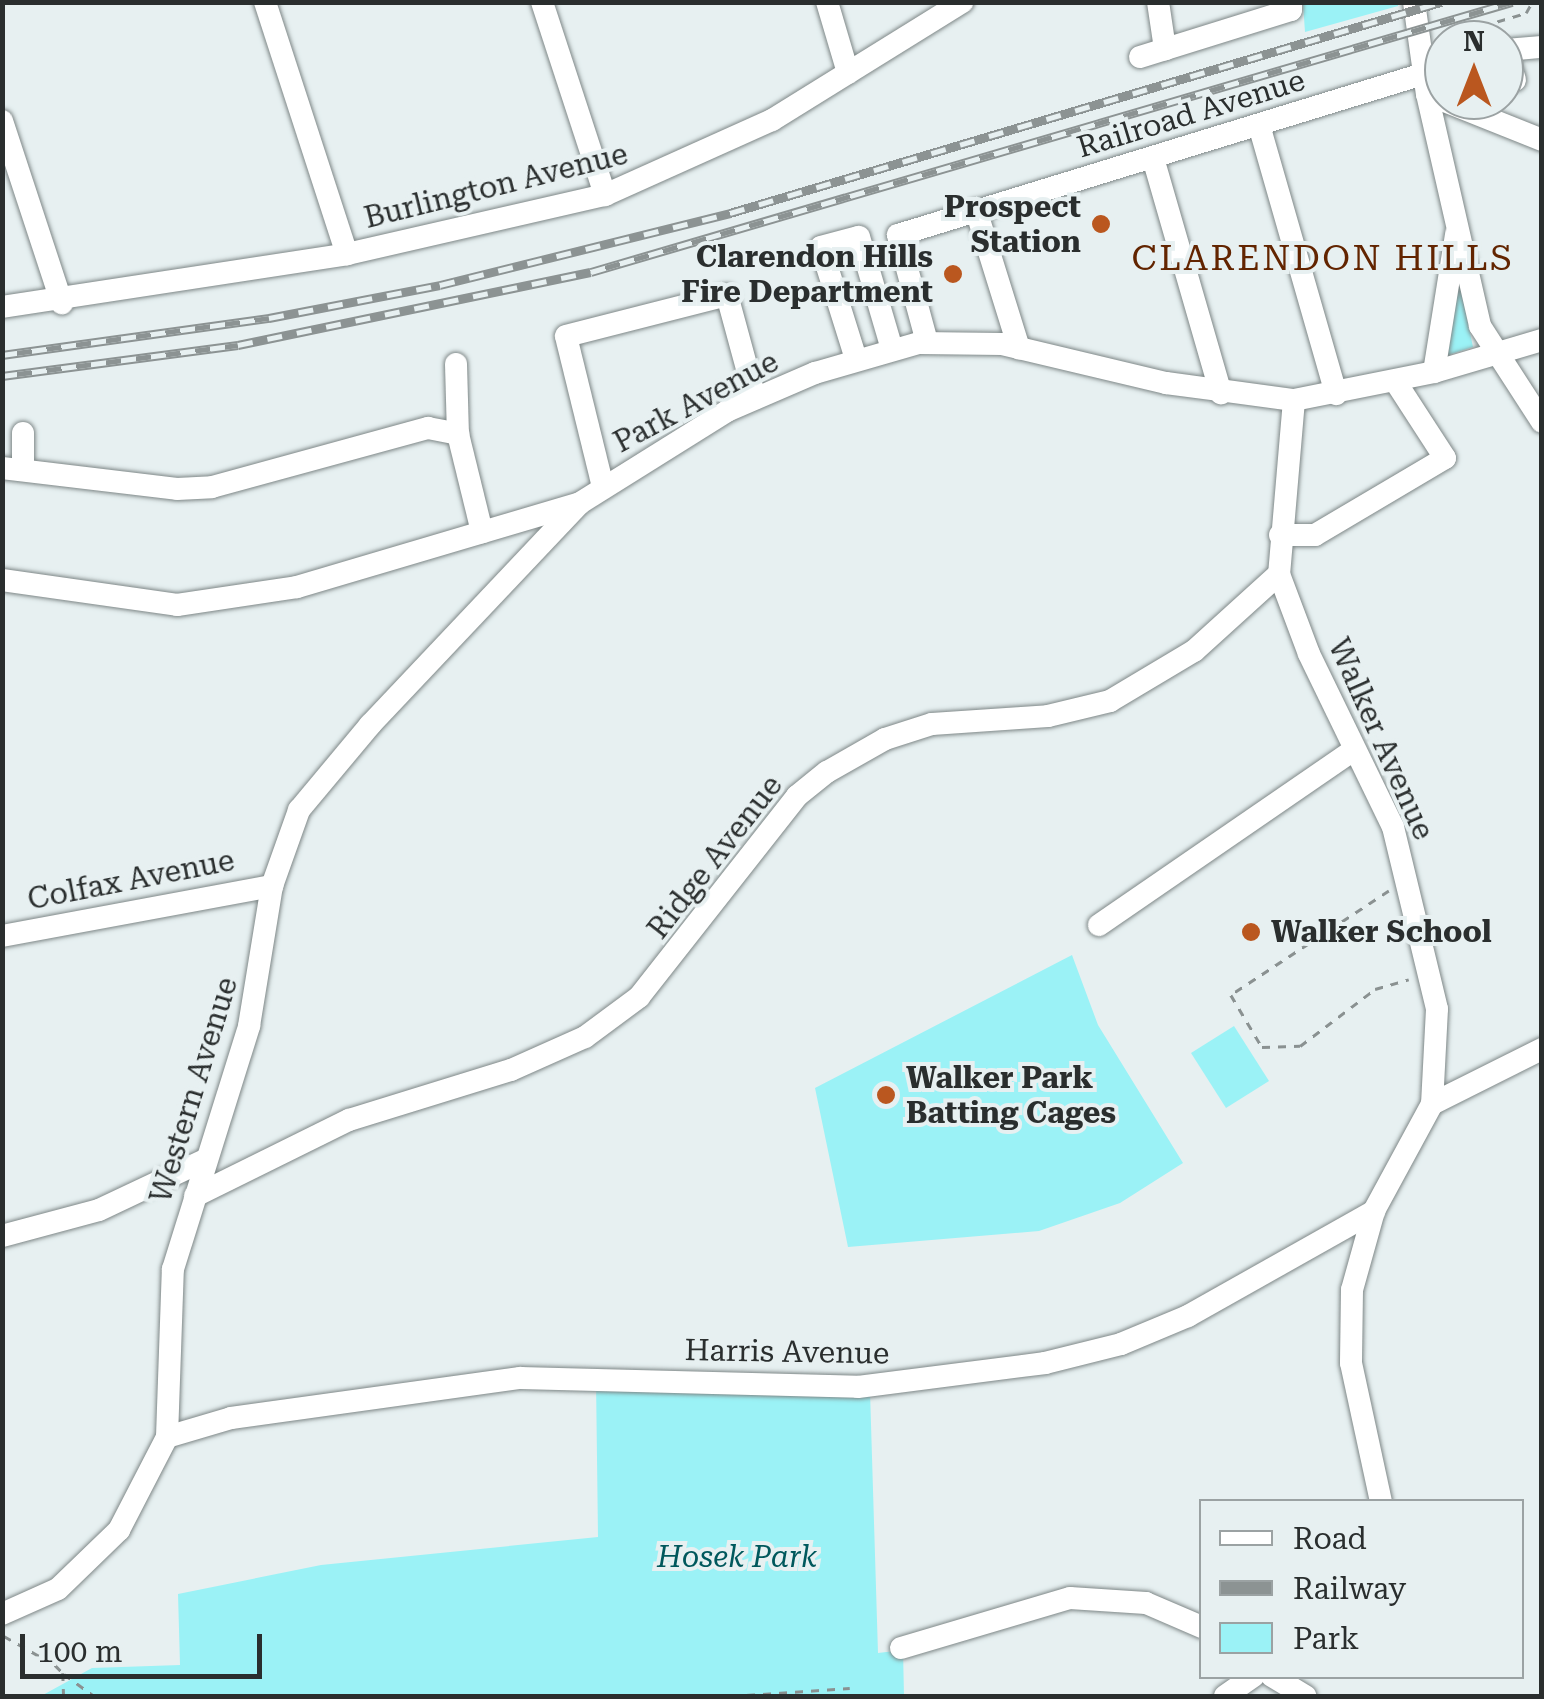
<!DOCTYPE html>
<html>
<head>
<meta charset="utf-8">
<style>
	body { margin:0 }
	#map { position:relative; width:1544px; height:1699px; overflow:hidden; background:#e7f0f1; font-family:"Roboto Serif",serif }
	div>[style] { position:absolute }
	.green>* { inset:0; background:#9bf2f6 }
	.path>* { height:2.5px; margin-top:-1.25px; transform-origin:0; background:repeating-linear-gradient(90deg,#8a9191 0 8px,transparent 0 16px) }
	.roads { filter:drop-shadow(0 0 2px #7e8787) drop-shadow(0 0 2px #7e8787) }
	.minor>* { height:22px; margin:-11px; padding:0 11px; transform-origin:11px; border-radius:11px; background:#fff }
	.rail>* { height:9px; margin-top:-4.5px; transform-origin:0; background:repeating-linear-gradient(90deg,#e7f0f1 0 15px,#8c9393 0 30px); box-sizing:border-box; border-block:2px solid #8c9393 }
	.dots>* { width:28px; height:28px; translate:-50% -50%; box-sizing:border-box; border:5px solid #e7f0f1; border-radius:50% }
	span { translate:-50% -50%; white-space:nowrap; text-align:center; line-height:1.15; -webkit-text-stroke:8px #e7f0f1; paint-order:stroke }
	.street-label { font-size:30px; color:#2a2e2e }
	.poi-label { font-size:30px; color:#2a2e2e; font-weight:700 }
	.right { translate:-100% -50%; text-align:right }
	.left { translate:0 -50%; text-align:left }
	.park-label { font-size:30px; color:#00585c; font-style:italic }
	.quarter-label { font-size:35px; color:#622400; letter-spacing:2.5px }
	.frame { position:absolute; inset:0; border:5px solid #2a2e2e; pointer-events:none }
	.legend { position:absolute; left:1199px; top:1499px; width:325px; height:180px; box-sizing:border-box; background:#e7f0f1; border:2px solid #9ba2a3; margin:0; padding:12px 18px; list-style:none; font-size:30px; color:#2a2e2e }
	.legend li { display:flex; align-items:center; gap:20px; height:50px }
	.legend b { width:50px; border:2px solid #9ba2a3 }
	.north { position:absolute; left:1424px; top:20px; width:100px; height:100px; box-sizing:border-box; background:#e7f0f1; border:2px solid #9ba2a3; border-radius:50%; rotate:0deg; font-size:28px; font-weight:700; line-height:40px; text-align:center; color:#2a2e2e }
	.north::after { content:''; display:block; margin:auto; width:35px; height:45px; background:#ba571f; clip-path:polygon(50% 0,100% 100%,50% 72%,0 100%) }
	.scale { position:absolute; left:20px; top:1634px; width:242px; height:45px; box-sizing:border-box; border:5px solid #2a2e2e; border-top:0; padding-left:12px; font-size:30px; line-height:35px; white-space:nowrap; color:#2a2e2e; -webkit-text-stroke:8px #e7f0f1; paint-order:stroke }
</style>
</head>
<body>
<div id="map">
	<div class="green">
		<div style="clip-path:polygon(1398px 3px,1398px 6px,1305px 32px,1303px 3px)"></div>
		<div style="clip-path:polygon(1459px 281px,1473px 347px,1448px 355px)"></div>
		<div style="clip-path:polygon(1072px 955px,1098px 1025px,1183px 1163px,1120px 1203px,1039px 1231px,848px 1247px,815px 1088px)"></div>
		<div style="clip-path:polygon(1234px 1026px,1269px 1081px,1226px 1108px,1191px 1053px)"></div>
		<div style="clip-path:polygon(596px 1380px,870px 1391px,878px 1653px,903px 1650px,904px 1696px,41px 1696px,92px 1668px,180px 1665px,178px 1594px,321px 1565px,598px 1537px)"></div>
	</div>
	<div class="path">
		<div style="left:1482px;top:26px;width:46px;rotate:-16.5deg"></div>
		<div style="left:1526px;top:13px;width:13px;rotate:-61deg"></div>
		<div style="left:1440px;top:38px;width:41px;rotate:-15.8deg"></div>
		<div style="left:1479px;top:27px;width:16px;rotate:40deg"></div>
		<div style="left:1389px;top:891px;width:189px;rotate:146.6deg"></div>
		<div style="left:1231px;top:995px;width:61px;rotate:59.2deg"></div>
		<div style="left:1262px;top:1047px;width:38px;rotate:-2deg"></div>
		<div style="left:1300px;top:1046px;width:94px;rotate:-37.2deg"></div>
		<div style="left:1375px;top:989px;width:35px;rotate:-16deg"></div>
		<div style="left:4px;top:1636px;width:59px;rotate:29.6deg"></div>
		<div style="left:55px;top:1665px;width:11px;rotate:45deg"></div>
		<div style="left:63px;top:1673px;width:23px;rotate:88deg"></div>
		<div style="left:64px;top:1674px;width:37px;rotate:36deg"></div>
		<div style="left:731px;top:1696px;width:119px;rotate:-3.8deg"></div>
	</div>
	<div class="roads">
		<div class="minor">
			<div style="left:265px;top:2px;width:265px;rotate:72deg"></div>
			<div style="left:542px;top:2px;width:203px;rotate:71.9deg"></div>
			<div style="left:827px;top:2px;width:74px;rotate:73.5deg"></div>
			<div style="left:1158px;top:2px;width:48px;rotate:81.5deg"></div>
			<div style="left:1414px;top:2px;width:93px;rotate:82deg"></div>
			<div style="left:1427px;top:94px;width:238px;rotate:77.1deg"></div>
			<div style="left:1480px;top:326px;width:114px;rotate:57.1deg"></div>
			<div style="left:1140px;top:57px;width:158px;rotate:-17.3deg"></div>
			<div style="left:1291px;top:10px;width:8px;rotate:-90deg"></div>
			<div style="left:1515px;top:80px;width:31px;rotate:-107deg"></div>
			<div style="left:1506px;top:50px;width:36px;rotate:-5deg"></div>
			<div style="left:1427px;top:94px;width:124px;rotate:21.8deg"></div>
			<div style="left:2px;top:121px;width:192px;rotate:71.8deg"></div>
			<div style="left:1259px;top:125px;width:280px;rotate:74deg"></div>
			<div style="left:1153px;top:158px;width:245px;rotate:73.9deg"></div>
			<div style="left:976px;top:210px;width:145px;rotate:72.7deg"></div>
			<div style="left:2px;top:307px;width:349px;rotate:-8.7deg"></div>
			<div style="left:347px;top:254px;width:265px;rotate:-12.9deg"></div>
			<div style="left:605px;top:195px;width:183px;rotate:-24.2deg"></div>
			<div style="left:772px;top:120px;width:224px;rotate:-31.8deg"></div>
			<div style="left:927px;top:342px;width:111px;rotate:-105.2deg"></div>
			<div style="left:898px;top:235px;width:549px;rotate:-17.05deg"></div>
			<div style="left:856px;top:359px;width:117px;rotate:-107.4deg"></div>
			<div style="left:821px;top:247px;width:39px;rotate:-15deg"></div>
			<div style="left:859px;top:237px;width:117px;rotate:73.6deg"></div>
			<div style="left:456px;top:364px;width:70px;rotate:88.4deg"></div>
			<div style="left:1434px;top:372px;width:140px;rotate:-80.9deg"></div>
			<div style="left:1294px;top:400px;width:175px;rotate:94.9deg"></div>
			<div style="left:1279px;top:574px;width:85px;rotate:69.4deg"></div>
			<div style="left:1309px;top:654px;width:192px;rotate:64.1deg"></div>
			<div style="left:1393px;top:827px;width:187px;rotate:76.4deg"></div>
			<div style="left:1437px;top:1009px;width:95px;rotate:93deg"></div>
			<div style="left:1432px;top:1104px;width:122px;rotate:118.5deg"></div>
			<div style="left:1374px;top:1211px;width:82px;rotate:105.6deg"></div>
			<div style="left:1352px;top:1290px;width:73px;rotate:90.8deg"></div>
			<div style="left:1351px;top:1363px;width:142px;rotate:77.8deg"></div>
			<div style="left:23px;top:433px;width:36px;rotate:90deg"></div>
			<div style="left:2px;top:468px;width:176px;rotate:6.8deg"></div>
			<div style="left:177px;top:489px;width:35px;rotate:-3deg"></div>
			<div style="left:212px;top:487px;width:224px;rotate:-15.3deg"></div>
			<div style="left:428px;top:428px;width:31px;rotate:11deg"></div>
			<div style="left:458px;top:434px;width:101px;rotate:76.2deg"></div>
			<div style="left:603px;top:487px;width:155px;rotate:-103.8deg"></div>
			<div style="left:566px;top:336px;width:166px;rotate:-14.3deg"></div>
			<div style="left:727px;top:295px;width:107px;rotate:74.8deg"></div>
			<div style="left:1280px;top:535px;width:35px"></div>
			<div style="left:1315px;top:535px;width:151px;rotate:-30.6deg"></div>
			<div style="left:1445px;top:458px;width:92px;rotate:-123deg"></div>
			<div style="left:2px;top:580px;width:177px;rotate:8.1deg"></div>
			<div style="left:177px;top:605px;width:121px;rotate:-8.5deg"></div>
			<div style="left:297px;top:587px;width:295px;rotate:-16.5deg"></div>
			<div style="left:580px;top:503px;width:173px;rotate:-32deg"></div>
			<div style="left:727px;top:411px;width:96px;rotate:-23.4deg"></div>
			<div style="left:815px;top:373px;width:108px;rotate:-16.1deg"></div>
			<div style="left:919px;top:343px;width:83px;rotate:0.7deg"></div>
			<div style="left:1002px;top:344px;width:169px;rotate:13.4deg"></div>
			<div style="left:1166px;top:383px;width:129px;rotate:7.6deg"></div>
			<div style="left:1294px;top:400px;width:143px;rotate:-11.3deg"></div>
			<div style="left:1434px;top:372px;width:113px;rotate:-16.5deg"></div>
			<div style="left:1099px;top:925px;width:309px;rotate:-34.5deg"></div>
			<div style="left:2px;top:936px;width:275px;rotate:-10.5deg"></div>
			<div style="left:1432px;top:1104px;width:123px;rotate:-26.6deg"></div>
			<div style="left:195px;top:1196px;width:172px;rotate:-26.3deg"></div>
			<div style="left:349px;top:1120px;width:170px;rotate:-17.2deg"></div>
			<div style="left:511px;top:1070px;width:81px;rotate:-24deg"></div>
			<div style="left:585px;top:1037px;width:67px;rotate:-36.5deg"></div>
			<div style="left:639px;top:997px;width:256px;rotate:-51.8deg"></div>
			<div style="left:797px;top:796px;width:38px;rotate:-39deg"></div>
			<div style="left:827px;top:772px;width:67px;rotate:-29.6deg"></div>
			<div style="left:885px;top:739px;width:49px;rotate:-17.7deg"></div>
			<div style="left:932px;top:724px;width:116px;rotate:-3.9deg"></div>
			<div style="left:1048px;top:716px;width:64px;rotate:-13.6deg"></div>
			<div style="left:1110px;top:701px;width:98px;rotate:-30.8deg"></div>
			<div style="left:1194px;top:651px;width:115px;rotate:-42.2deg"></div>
			<div style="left:2px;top:1236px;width:100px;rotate:-15deg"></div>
			<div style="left:99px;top:1210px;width:119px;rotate:-25.3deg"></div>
			<div style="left:167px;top:1437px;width:67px;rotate:-16.5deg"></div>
			<div style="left:231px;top:1418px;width:292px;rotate:-7.9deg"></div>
			<div style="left:520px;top:1378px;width:338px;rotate:1.5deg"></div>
			<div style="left:858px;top:1387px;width:189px;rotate:-7.3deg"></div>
			<div style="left:1045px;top:1363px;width:78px;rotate:-14deg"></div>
			<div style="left:1121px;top:1344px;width:73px;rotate:-22.7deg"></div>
			<div style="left:1188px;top:1316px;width:214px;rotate:-29.4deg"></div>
			<div style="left:2px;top:1614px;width:61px;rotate:-24.1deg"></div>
			<div style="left:58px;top:1589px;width:85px;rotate:-44deg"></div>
			<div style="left:119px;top:1530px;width:105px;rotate:-62.7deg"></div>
			<div style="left:167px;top:1437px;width:168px;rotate:-88deg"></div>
			<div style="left:173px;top:1269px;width:255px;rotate:-72.6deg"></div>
			<div style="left:249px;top:1026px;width:142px;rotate:-80.7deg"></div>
			<div style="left:272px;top:886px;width:81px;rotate:-70.4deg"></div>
			<div style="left:299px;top:810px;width:111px;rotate:-50.1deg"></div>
			<div style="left:370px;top:725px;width:303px;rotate:-46.6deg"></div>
			<div style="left:901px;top:1648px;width:176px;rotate:-16.5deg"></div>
			<div style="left:1070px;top:1598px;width:76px;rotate:3.8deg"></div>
			<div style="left:1146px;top:1603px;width:61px;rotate:23.2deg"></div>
			<div style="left:1272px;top:1676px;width:39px;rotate:31deg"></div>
			<div style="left:1225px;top:1696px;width:35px;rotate:-35deg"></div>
		</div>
	</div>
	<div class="rail">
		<div style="left:2px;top:355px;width:270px;rotate:-7.9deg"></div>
		<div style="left:269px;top:318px;width:174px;rotate:-10.9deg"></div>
		<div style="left:440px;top:285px;width:299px;rotate:-13.9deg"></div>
		<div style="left:730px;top:213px;width:742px;rotate:-16.53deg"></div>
		<div style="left:2px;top:376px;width:238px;rotate:-7.5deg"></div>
		<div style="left:238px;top:345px;width:360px;rotate:-11.7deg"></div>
		<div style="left:591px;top:272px;width:960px;rotate:-16.34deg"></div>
	</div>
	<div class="dots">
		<div style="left:1101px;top:224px;background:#ba571f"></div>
		<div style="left:953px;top:274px;background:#ba571f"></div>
		<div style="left:1251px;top:932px;background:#ba571f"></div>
		<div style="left:886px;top:1095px;background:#ba571f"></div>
	</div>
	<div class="street-label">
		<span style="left:1191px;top:114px;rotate:-17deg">Railroad Avenue</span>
		<span style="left:496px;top:186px;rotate:-14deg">Burlington Avenue</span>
		<span style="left:696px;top:402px;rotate:-28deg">Park Avenue</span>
		<span style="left:1381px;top:739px;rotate:66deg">Walker Avenue</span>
		<span style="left:715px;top:857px;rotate:-52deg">Ridge Avenue</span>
		<span style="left:131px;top:880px;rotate:-11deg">Colfax Avenue</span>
		<span style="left:194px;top:1090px;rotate:-73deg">Western Avenue</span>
		<span style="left:787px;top:1352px;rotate:1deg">Harris Avenue</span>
	</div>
	<div class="poi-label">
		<span class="right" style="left:1081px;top:224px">Prospect<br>Station</span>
		<span class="right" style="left:933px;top:274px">Clarendon Hills<br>Fire Department</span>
		<span class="left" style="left:1271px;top:932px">Walker School</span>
		<span class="left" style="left:906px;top:1095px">Walker Park<br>Batting Cages</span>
	</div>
	<div class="park-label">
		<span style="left:737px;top:1557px">Hosek Park</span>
	</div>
	<div class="quarter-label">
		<span style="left:1323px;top:259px">CLARENDON HILLS</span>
	</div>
	<div class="frame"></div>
	<ul class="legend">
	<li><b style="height:12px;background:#fff"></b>Road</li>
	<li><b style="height:12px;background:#8c9393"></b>Railway</li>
	<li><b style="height:28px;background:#9bf2f6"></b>Park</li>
	</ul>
	<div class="north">N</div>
	<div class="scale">100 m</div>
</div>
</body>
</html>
